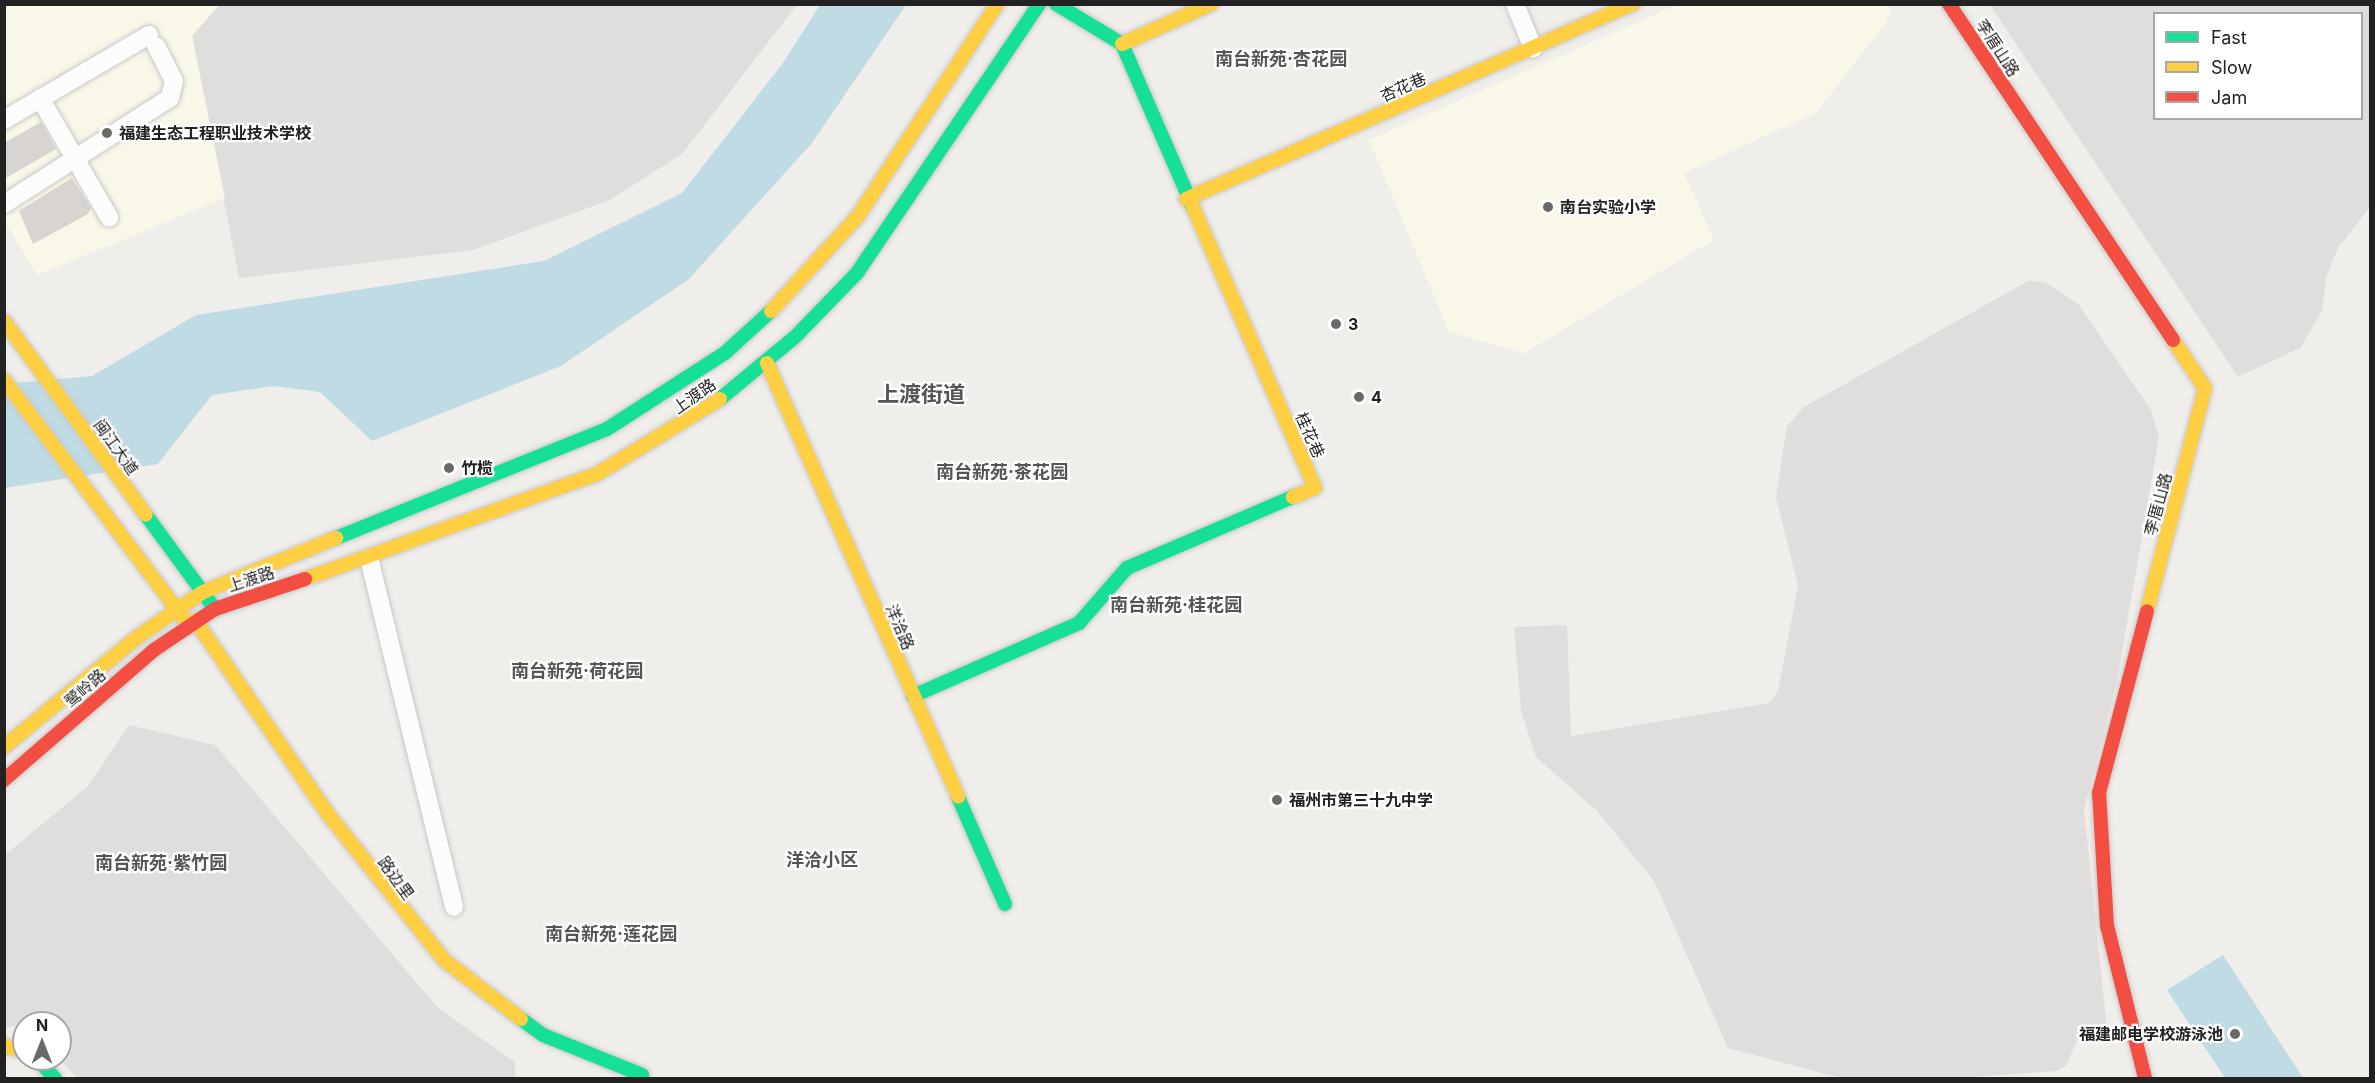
<!DOCTYPE html>
<html>
<head>
<meta charset="utf-8">
<style>
	body { margin:0 }
	#map { position:relative; width:2375px; height:1083px; overflow:hidden; background:#f0eeeb; font-family:Inter,"Noto Sans SC",sans-serif }
	div>[style] { position:absolute }
	.residential>* { inset:0; background:#dfdedc }
	.education>* { inset:0; background:#f8f7e8 }
	.water>* { inset:0; background:#bfdbe3 }
	.building>* { inset:0; background:#d7d4d2 }
	.roads { filter:drop-shadow(0 0 2px #c9c8c7) drop-shadow(0 0 2px #c9c8c7) }
	.street>* { height:18px; margin:-9px; padding:0 9px; transform-origin:9px; border-radius:9px; background:#fdfcfc }
	.fast>* { height:14px; margin:-7px; padding:0 7px; transform-origin:7px; border-radius:7px; background:#16e098 }
	.slow>* { height:14px; margin:-7px; padding:0 7px; transform-origin:7px; border-radius:7px; background:#ffcf43 }
	.jam>* { height:14px; margin:-7px; padding:0 7px; transform-origin:7px; border-radius:7px; background:#f24e42 }
	.dots>* { width:16px; height:16px; translate:-50% -50%; box-sizing:border-box; border:3px solid #fff; border-radius:50% }
	span { translate:-50% -50%; white-space:nowrap; text-align:center; line-height:1.15; -webkit-text-stroke:4.5px #fff; paint-order:stroke }
	.street-label { font-size:16px; color:#222 }
	.poi-label { font-size:16px; color:#222; font-weight:700 }
	.left { translate:0 -50%; text-align:left }
	.right { translate:-100% -50%; text-align:right }
	.neighbourhood-label { font-size:18px; color:#555; font-weight:700 }
	.district-label { font-size:22px; color:#555; font-weight:700 }
	.frame { position:absolute; inset:0; border:6px solid #222; pointer-events:none }
	.legend { position:absolute; left:2153px; top:12px; width:210px; height:108px; box-sizing:border-box; background:#fff; border:2px solid #a7a7a7; margin:0; padding:8px 10px; list-style:none; font-size:18px; color:#222 }
	.legend li { display:flex; align-items:center; gap:12px; height:30px }
	.legend b { width:30px; border:2px solid #a7a7a7 }
	.north { position:absolute; left:12px; top:1011px; width:60px; height:60px; box-sizing:border-box; background:#fff; border:2px solid #a7a7a7; border-radius:50%; rotate:0deg; font-size:16px; font-weight:700; line-height:24px; text-align:center; color:#222 }
	.north::after { content:''; display:block; margin:auto; width:21px; height:27px; background:#6a6968; clip-path:polygon(50% 0,100% 100%,50% 72%,0 100%) }
</style>
</head>
<body>
<div id="map">
	<div class="residential">
		<div style="clip-path:polygon(219px 5px,797px 5px,682px 154px,610px 200px,473px 250px,239px 278px,192px 36px)"></div>
		<div style="clip-path:polygon(evenodd,1990px 5px,2370px 5px,2370px 207px,2338px 248px,2326px 278px,2322px 311px,2300px 348px,2238px 377px,1990px 5px,2154px 14px,2362px 14px,2362px 118px,2154px 118px,2154px 14px)"></div>
		<div style="clip-path:polygon(2028px 281px,2045px 282px,2079px 305px,2151px 410px,2159px 437px,2117px 681px,2084px 809px,2107px 1029px,2082px 1029px,2066px 1066px,2056px 1071px,1960px 1078px,1841px 1078px,1728px 1048px,1654px 881px,1597px 811px,1536px 757px,1521px 711px,1514px 627px,1567px 625px,1571px 736px,1769px 703px,1778px 691px,1798px 585px,1776px 497px,1787px 426px,1804px 407px)"></div>
		<div style="clip-path:polygon(129px 725px,215px 745px,438px 1008px,515px 1062px,515px 1078px,77px 1078px,60px 1059px,60px 1023px,5px 1027px,5px 855px,88px 786px)"></div>
	</div>
	<div class="education">
		<div style="clip-path:polygon(1679px 4px,1888px 5px,1891px 16px,1816px 113px,1684px 173px,1714px 240px,1524px 353px,1449px 332px,1369px 140px)"></div>
		<div style="clip-path:polygon(5px 5px,219px 5px,192px 36px,225px 198px,37px 275px,5px 222px)"></div>
	</div>
	<div class="water">
		<div style="clip-path:polygon(820px 5px,906px 5px,812px 143px,689px 279px,561px 366px,372px 441px,320px 392px,273px 386px,212px 395px,158px 464px,5px 488px,4px 384px,92px 376px,196px 315px,544px 261px,682px 193px,783px 63px)"></div>
		<div style="clip-path:polygon(2223px 955px,2303px 1078px,2225px 1078px,2167px 990px)"></div>
	</div>
	<div class="building">
		<div style="clip-path:polygon(41px 122px,56px 149px,4px 179px,4px 143px)"></div>
		<div style="clip-path:polygon(72px 178px,91px 208px,88px 214px,33px 244px,19px 211px)"></div>
	</div>
	<div class="roads">
		<div class="street">
			<div style="left:1515px;top:4px;width:48px;rotate:67.8deg"></div>
			<div style="left:40px;top:98px;width:138px;rotate:59.9deg"></div>
			<div style="left:4px;top:120px;width:168px;rotate:-30.4deg"></div>
			<div style="left:4px;top:204px;width:197px;rotate:-32.6deg"></div>
			<div style="left:170px;top:98px;width:17px;rotate:-77deg"></div>
			<div style="left:174px;top:81px;width:39px;rotate:-117deg"></div>
			<div style="left:369px;top:558px;width:359px;rotate:76.3deg"></div>
		</div>
		<div class="fast">
			<div style="left:1056px;top:4px;width:77px;rotate:31.2deg"></div>
			<div style="left:1122px;top:44px;width:178px;rotate:66.5deg"></div>
			<div style="left:720px;top:399px;width:97px;rotate:-39.6deg"></div>
			<div style="left:795px;top:337px;width:89px;rotate:-45.9deg"></div>
			<div style="left:857px;top:273px;width:325px;rotate:-55.9deg"></div>
			<div style="left:146px;top:515px;width:117px;rotate:53.7deg"></div>
			<div style="left:336px;top:538px;width:292px;rotate:-21.9deg"></div>
			<div style="left:607px;top:429px;width:140px;rotate:-32.8deg"></div>
			<div style="left:725px;top:353px;width:62px;rotate:-42.4deg"></div>
			<div style="left:913px;top:696px;width:181px;rotate:-23.7deg"></div>
			<div style="left:1079px;top:623px;width:73px;rotate:-48.9deg"></div>
			<div style="left:1127px;top:568px;width:181px;rotate:-23.2deg"></div>
			<div style="left:958px;top:797px;width:117px;rotate:66.3deg"></div>
			<div style="left:521px;top:1019px;width:27px;rotate:36deg"></div>
			<div style="left:543px;top:1035px;width:107px;rotate:22deg"></div>
			<div style="left:37px;top:1059px;width:26px;rotate:47deg"></div>
		</div>
		<div class="slow">
			<div style="left:1122px;top:44px;width:98px;rotate:-24.2deg"></div>
			<div style="left:1186px;top:199px;width:488px;rotate:-23.6deg"></div>
			<div style="left:1193px;top:207px;width:306px;rotate:66.5deg"></div>
			<div style="left:1315px;top:488px;width:24px;rotate:158deg"></div>
			<div style="left:771px;top:311px;width:129px;rotate:-47.5deg"></div>
			<div style="left:858px;top:216px;width:254px;rotate:-56.7deg"></div>
			<div style="left:4px;top:321px;width:240px;rotate:53.8deg"></div>
			<div style="left:767px;top:363px;width:474px;rotate:66.2deg"></div>
			<div style="left:4px;top:380px;width:306px;rotate:53deg"></div>
			<div style="left:305px;top:579px;width:310px;rotate:-19.8deg"></div>
			<div style="left:597px;top:474px;width:144px;rotate:-31.4deg"></div>
			<div style="left:2147px;top:611px;width:230px;rotate:-75.4deg"></div>
			<div style="left:2205px;top:388px;width:58px;rotate:-123.7deg"></div>
			<div style="left:195px;top:620px;width:235px;rotate:55.6deg"></div>
			<div style="left:328px;top:814px;width:186px;rotate:51.5deg"></div>
			<div style="left:444px;top:960px;width:97px;rotate:37.5deg"></div>
			<div style="left:4px;top:747px;width:171px;rotate:-39.5deg"></div>
			<div style="left:136px;top:638px;width:81px;rotate:-34.5deg"></div>
			<div style="left:203px;top:592px;width:144px;rotate:-22.1deg"></div>
			<div style="left:4px;top:1046px;width:21px;rotate:14deg"></div>
		</div>
		<div class="jam">
			<div style="left:1949px;top:4px;width:404px;rotate:56.3deg"></div>
			<div style="left:4px;top:780px;width:198px;rotate:-40.9deg"></div>
			<div style="left:154px;top:650px;width:73px;rotate:-33.9deg"></div>
			<div style="left:215px;top:609px;width:95px;rotate:-18.4deg"></div>
			<div style="left:2145px;top:1078px;width:157px;rotate:-104deg"></div>
			<div style="left:2107px;top:926px;width:133px;rotate:-93.4deg"></div>
			<div style="left:2099px;top:793px;width:188px;rotate:-75.2deg"></div>
		</div>
	</div>
	<div class="dots">
		<div style="left:107px;top:133px;background:#6a6968"></div>
		<div style="left:1548px;top:207px;background:#6a6968"></div>
		<div style="left:1336px;top:324px;background:#6a6968"></div>
		<div style="left:1359px;top:397px;background:#6a6968"></div>
		<div style="left:449px;top:468px;background:#6a6968"></div>
		<div style="left:1277px;top:800px;background:#6a6968"></div>
		<div style="left:2235px;top:1034px;background:#6a6968"></div>
	</div>
	<div class="street-label">
		<span style="left:1998px;top:48px;rotate:57deg">李厝山路</span>
		<span style="left:1403px;top:87px;rotate:-24deg">杏花巷</span>
		<span style="left:694px;top:396px;rotate:-35deg">上渡路</span>
		<span style="left:1310px;top:435px;rotate:66deg">桂花巷</span>
		<span style="left:116px;top:447px;rotate:54deg">闽江大道</span>
		<span style="left:2158px;top:504px;rotate:-75deg">李厝山路</span>
		<span style="left:251px;top:579px;rotate:-18deg">上渡路</span>
		<span style="left:900px;top:627px;rotate:67deg">洋洽路</span>
		<span style="left:85px;top:688px;rotate:-41deg">鹭岭路</span>
		<span style="left:396px;top:878px;rotate:54deg">路边里</span>
	</div>
	<div class="poi-label">
		<span class="left" style="left:119px;top:133px">福建生态工程职业技术学校</span>
		<span class="left" style="left:1560px;top:207px">南台实验小学</span>
		<span class="left" style="left:1348px;top:324px">3</span>
		<span class="left" style="left:1371px;top:397px">4</span>
		<span class="left" style="left:461px;top:468px">竹榄</span>
		<span class="left" style="left:1289px;top:800px">福州市第三十九中学</span>
		<span class="right" style="left:2223px;top:1034px">福建邮电学校游泳池</span>
	</div>
	<div class="neighbourhood-label">
		<span style="left:1281px;top:59px">南台新苑·杏花园</span>
		<span style="left:1002px;top:472px">南台新苑·茶花园</span>
		<span style="left:1176px;top:605px">南台新苑·桂花园</span>
		<span style="left:577px;top:671px">南台新苑·荷花园</span>
		<span style="left:822px;top:860px">洋洽小区</span>
		<span style="left:161px;top:863px">南台新苑·紫竹园</span>
		<span style="left:611px;top:934px">南台新苑·莲花园</span>
	</div>
	<div class="district-label">
		<span style="left:921px;top:395px">上渡街道</span>
	</div>
	<div class="frame"></div>
	<ul class="legend">
	<li><b style="height:8px;background:#16e098"></b>Fast</li>
	<li><b style="height:8px;background:#ffcf43"></b>Slow</li>
	<li><b style="height:8px;background:#f24e42"></b>Jam</li>
	</ul>
	<div class="north">N</div>
</div>
</body>
</html>
